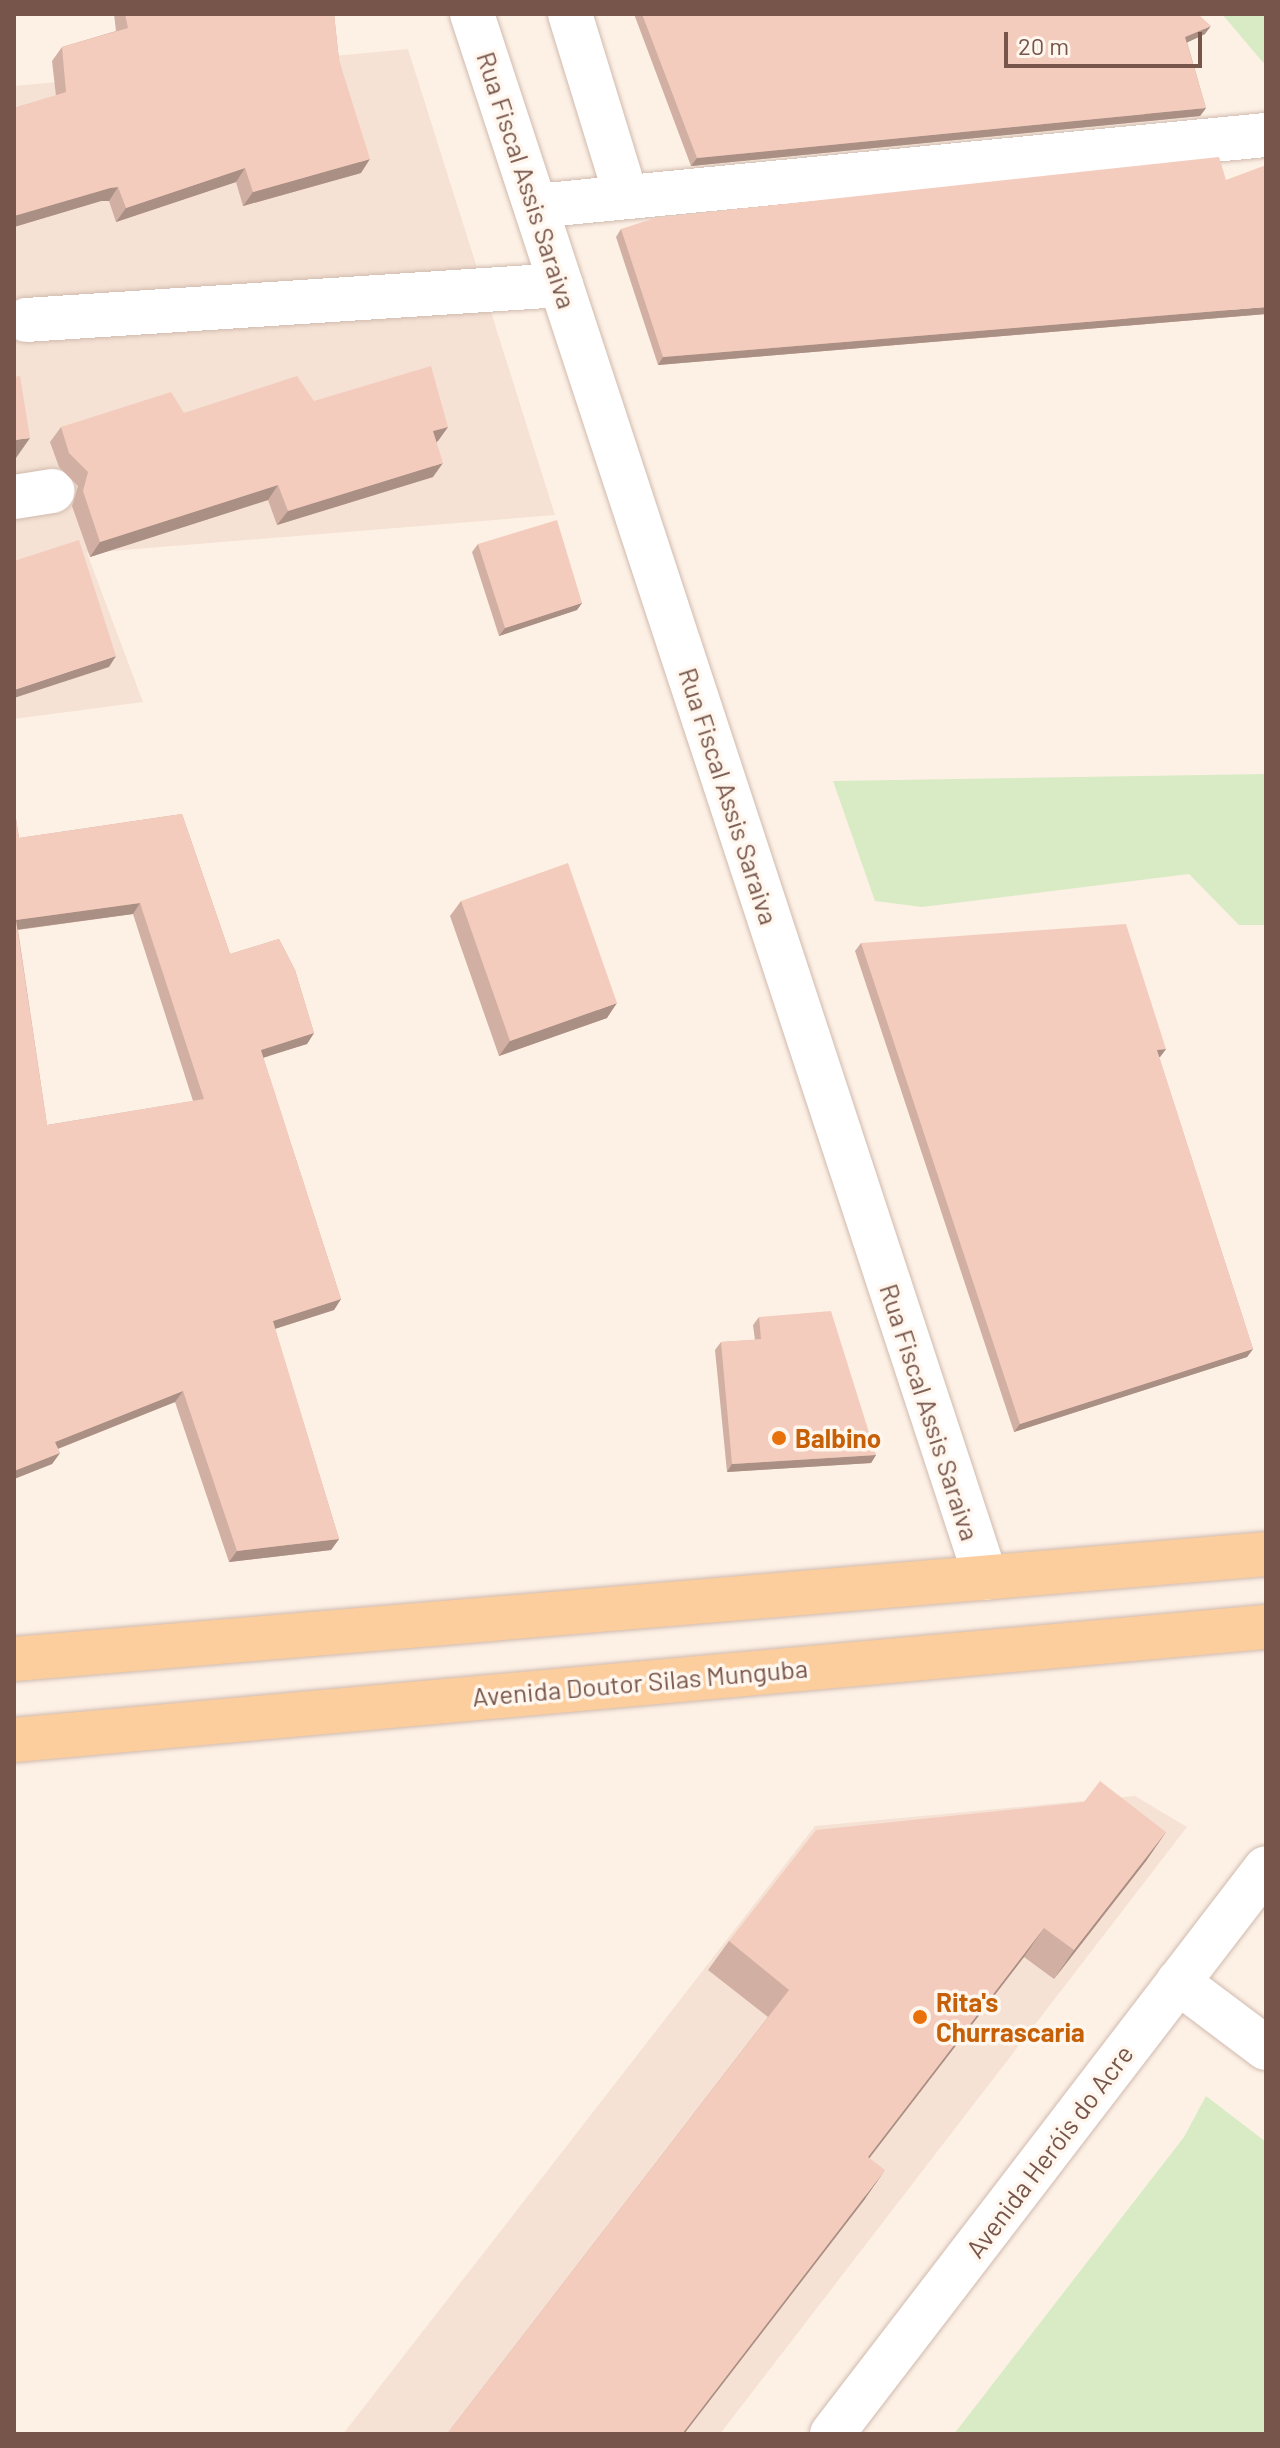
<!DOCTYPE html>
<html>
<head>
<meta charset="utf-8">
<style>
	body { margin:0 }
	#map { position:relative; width:1280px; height:2448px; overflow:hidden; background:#fdf1e6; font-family:Barlow,sans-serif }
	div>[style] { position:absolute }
	.residential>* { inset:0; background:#f5e2d4 }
	.green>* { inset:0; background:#d8ebc4 }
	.roads { filter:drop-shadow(0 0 2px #d1baae) drop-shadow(0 0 2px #d1baae) }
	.minor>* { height:44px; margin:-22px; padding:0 22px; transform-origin:22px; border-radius:22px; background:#fff }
	.major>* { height:44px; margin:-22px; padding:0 22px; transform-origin:22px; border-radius:22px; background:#fdce9d }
	.wall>* { inset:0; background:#d1afa3 }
	.shaded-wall>* { inset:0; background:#aa8f84 }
	.building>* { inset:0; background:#f3ccbd }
	.dots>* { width:22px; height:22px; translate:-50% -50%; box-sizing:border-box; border:4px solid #fff6ed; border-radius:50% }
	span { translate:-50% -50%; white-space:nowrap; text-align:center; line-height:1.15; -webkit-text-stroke:7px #fff6ed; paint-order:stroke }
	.street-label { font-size:26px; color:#77554a }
	.food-label { font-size:26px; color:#c56008; font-weight:700 }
	.left { translate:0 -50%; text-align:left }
	.frame { position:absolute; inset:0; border:16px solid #77554a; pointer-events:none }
	.scale { position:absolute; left:1004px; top:32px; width:198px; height:36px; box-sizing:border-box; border:4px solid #77554a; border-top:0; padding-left:10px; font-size:24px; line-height:28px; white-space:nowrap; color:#77554a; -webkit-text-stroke:6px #fff6ed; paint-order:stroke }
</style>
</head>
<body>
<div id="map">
	<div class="residential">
		<div style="clip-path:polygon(408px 49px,555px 515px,87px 553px,143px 702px,14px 719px,14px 86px)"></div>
		<div style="clip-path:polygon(1135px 1796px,1187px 1827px,720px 2434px,343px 2434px,815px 1826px)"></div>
	</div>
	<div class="green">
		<div style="clip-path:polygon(1222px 14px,1266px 14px,1266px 66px)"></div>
		<div style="clip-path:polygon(1266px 774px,1266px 925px,1239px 925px,1189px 874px,922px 907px,875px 901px,833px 781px)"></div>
		<div style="clip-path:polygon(1206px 2096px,1266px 2142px,1266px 2434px,954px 2434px,1184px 2137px)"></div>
	</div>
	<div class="roads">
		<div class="minor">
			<div style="left:472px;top:14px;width:1646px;rotate:71.81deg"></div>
			<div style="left:570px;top:14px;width:190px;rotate:72.9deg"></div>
			<div style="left:536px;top:206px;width:732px;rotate:-5.56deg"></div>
			<div style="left:26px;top:320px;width:536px;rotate:-3.74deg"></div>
			<div style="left:14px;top:497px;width:39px;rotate:-9deg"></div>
			<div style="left:1178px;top:1982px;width:110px;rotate:36.9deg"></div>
			<div style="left:832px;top:2434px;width:713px;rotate:-52.52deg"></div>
		</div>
		<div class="major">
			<div style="left:14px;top:1659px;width:1256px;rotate:-4.79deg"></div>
			<div style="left:14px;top:1740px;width:1257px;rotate:-5.16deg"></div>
		</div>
	</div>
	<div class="wall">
		<div style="clip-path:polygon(114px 14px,334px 14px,339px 60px,361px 173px,243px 206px,236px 182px,116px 222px,109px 201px,101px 201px,14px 227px,14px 108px,56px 96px,52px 61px,62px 47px,116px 31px)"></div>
		<div style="clip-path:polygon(634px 14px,1198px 14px,1205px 34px,1187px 42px,1206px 108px,1200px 116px,691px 166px)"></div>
		<div style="clip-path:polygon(621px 229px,1266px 314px,658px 365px,616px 237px)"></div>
		<div style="clip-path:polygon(314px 401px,448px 427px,437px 442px,433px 477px,277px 525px,268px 500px,90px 557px,72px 506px,78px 486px,59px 467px,50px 442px,61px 427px,184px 413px)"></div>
		<div style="clip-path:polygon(478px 544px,582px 603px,577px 610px,499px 636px,472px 552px)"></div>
		<div style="clip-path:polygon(evenodd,14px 806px,19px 838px,182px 814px,230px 954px,279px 939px,295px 970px,314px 1033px,307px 1044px,263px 1057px,341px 1299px,334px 1310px,275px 1329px,339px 1539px,331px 1550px,229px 1562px,175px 1402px,58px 1449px,60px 1453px,52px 1464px,14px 1479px,14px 806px,133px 914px,193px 1101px,47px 1125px,18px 930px,133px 914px)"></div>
		<div style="clip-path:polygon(461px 901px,607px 1018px,499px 1056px,450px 916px)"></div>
		<div style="clip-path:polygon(861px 943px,1166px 1049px,1160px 1057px,1159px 1057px,1253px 1349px,1247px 1357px,1014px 1432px,855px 951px)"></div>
		<div style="clip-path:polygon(759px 1317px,876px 1455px,871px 1463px,727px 1472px,715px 1350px,721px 1342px,755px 1340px,753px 1325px)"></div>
		<div style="clip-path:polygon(1166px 1832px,1146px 1861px,1054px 1979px,1024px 1957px,869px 2158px,865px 2199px,684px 2434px,447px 2434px,768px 2017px,708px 1970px,729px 1941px)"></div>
	</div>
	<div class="shaded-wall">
		<div style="clip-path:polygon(1211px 26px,1205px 34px,1180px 46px,1185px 37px)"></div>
		<div style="clip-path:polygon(1206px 108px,1200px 116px,691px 166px,697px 158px)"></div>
		<div style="clip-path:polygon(370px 159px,361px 173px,243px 206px,253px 192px)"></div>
		<div style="clip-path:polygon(245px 168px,236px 182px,116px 222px,126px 208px)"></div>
		<div style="clip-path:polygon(118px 187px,109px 201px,101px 201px,14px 227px,14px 216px,110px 188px)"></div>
		<div style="clip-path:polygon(1266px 307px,1266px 314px,658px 365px,663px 357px)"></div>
		<div style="clip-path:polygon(448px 427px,438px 441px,423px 446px,433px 431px)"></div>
		<div style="clip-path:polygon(30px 438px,16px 458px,14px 458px,14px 440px)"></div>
		<div style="clip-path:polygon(443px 463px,433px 477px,277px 525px,288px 511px)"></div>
		<div style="clip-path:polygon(278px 485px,268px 500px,90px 557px,100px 542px)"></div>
		<div style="clip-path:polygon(582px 603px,577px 610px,499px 636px,505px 628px)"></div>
		<div style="clip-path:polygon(116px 656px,109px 667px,14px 698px,14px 690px)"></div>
		<div style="clip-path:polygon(140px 903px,133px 914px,14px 930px,16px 920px)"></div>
		<div style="clip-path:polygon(617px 1003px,607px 1018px,499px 1056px,510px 1041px)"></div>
		<div style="clip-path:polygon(314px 1033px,307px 1044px,253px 1061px,261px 1050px)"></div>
		<div style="clip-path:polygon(1166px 1049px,1160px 1057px,1151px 1058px,1157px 1050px)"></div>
		<div style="clip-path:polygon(341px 1299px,334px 1310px,265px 1332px,273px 1321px)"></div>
		<div style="clip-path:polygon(1253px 1349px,1247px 1357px,1014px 1432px,1020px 1424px)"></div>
		<div style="clip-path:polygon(183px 1391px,175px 1402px,47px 1453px,55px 1442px)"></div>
		<div style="clip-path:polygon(60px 1453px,52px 1464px,14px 1479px,14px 1471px)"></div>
		<div style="clip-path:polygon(876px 1455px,871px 1463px,727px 1472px,732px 1464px)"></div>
		<div style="clip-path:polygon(339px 1539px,331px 1550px,229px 1562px,237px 1551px)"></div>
		<div style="clip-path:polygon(1166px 1832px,1146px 1861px,1054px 1979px,1074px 1950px)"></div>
		<div style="clip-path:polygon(1044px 1928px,1024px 1957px,848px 2186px,868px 2157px)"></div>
		<div style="clip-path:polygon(885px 2170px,865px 2199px,684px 2434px,682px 2434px)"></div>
	</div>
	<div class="building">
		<div style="clip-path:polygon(125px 14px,334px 14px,339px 60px,370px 159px,253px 192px,245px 168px,126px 208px,118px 187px,110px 188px,14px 216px,14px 108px,66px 92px,62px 47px,128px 28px)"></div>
		<div style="clip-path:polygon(642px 14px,1198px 14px,1211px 26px,1185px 37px,1206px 108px,697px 158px)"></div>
		<div style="clip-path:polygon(1219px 157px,1226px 180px,1266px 165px,1266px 307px,663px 357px,621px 229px,655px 218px)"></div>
		<div style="clip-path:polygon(431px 366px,448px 427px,433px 431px,443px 463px,288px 511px,278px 485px,100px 542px,83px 491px,88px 472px,69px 453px,61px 427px,171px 392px,184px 413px,297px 376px,314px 401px)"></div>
		<div style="clip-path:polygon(20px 376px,30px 438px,14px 440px,14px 377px)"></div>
		<div style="clip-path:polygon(557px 520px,582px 603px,505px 628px,478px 544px)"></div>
		<div style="clip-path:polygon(79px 540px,116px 656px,14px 690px,14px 561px)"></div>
		<div style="clip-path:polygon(evenodd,14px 806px,19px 838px,182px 814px,230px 954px,279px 939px,295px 970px,314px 1033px,261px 1050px,341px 1299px,273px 1321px,339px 1539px,237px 1551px,183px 1391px,55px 1442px,60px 1453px,14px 1471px,14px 806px,140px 903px,204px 1099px,47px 1125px,16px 920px,140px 903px)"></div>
		<div style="clip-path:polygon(568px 863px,617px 1003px,510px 1041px,461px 901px)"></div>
		<div style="clip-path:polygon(1126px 924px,1166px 1049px,1157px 1050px,1253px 1349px,1020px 1424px,861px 943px)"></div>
		<div style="clip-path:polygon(831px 1311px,876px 1455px,732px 1464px,721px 1342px,761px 1339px,759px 1317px)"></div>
		<div style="clip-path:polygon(1100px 1781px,1166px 1832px,1074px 1950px,1044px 1928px,868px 2157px,885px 2170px,682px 2434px,447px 2434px,789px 1990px,729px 1941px,816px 1830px,1084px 1802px)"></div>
	</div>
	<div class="dots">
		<div style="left:779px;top:1438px;background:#e8710a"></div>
		<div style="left:920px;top:2017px;background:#e8710a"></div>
	</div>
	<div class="street-label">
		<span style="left:527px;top:180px;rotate:72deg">Rua Fiscal Assis Saraiva</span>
		<span style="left:729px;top:796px;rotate:72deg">Rua Fiscal Assis Saraiva</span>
		<span style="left:930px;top:1412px;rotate:72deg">Rua Fiscal Assis Saraiva</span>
		<span style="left:640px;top:1682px;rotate:-5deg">Avenida Doutor Silas Munguba</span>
		<span style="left:1049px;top:2151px;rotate:-53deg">Avenida Heróis do Acre</span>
	</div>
	<div class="food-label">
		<span class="left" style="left:795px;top:1438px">Balbino</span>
		<span class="left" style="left:936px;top:2017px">Rita's<br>Churrascaria</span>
	</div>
	<div class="frame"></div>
	<div class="scale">20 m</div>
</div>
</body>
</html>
